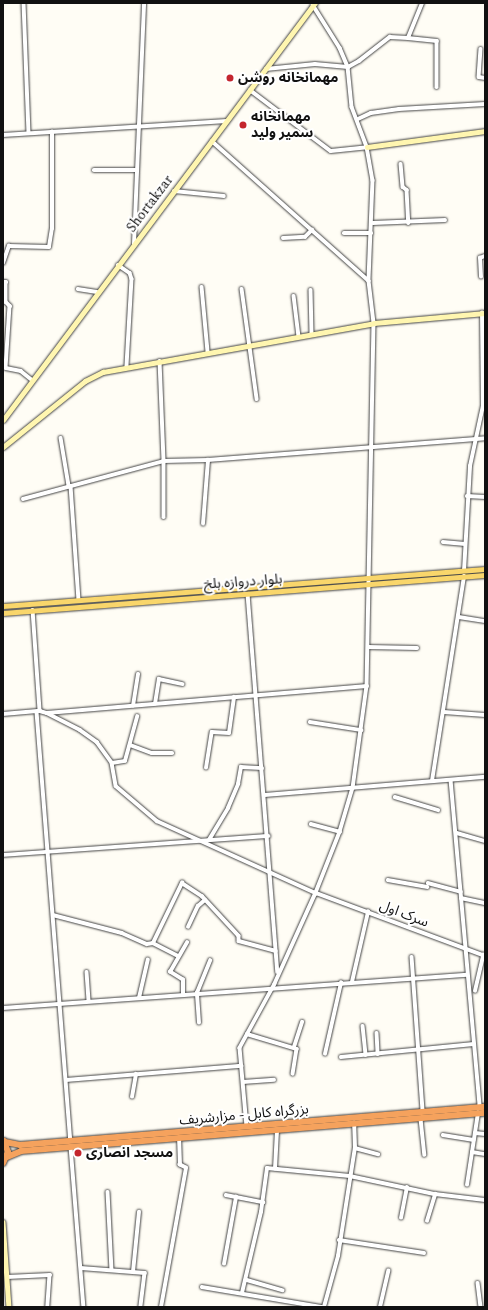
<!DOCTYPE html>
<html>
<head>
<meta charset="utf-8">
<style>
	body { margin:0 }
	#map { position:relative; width:488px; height:1310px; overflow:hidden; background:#fffdf5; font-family:Spectral,"Noto Sans Arabic",serif }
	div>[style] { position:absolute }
	.roads { filter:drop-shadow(0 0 1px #444) drop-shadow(0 0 1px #444) }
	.street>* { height:3.5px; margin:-1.75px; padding:0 1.75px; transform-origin:1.75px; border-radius:1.75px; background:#fff }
	.secondary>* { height:4.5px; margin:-2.25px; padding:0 2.25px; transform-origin:2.25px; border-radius:2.25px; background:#fff6b0 }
	.primary>* { height:5px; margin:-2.5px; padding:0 2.5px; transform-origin:2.5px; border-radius:2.5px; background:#f9d66b }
	.highway>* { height:6px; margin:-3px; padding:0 3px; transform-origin:3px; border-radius:3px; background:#f5a25d }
	.dots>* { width:11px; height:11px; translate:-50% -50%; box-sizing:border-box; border:2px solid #fff; border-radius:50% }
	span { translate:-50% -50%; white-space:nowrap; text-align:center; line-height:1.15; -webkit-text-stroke:4px #fff; paint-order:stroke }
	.poi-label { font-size:14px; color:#111; font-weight:700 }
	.left { translate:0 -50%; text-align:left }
	.street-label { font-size:14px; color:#111 }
	.frame { position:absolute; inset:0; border:4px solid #111; pointer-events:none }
</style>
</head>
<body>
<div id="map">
	<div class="roads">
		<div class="street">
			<div style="left:24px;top:3px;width:130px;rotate:87.8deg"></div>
			<div style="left:313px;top:5px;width:51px;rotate:57.9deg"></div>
			<div style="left:340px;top:48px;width:21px;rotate:67deg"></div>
			<div style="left:348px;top:67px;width:40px;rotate:84.3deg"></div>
			<div style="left:352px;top:107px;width:43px;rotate:69.4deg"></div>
			<div style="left:408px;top:38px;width:29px;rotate:6deg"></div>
			<div style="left:437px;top:41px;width:46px;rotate:90deg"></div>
			<div style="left:481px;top:49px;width:28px;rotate:94deg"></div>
			<div style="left:479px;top:77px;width:6px;rotate:9deg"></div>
			<div style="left:266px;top:69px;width:49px;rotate:-5.8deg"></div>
			<div style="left:315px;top:64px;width:33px;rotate:5deg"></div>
			<div style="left:348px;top:67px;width:13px;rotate:-29deg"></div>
			<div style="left:359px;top:61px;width:39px;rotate:-38deg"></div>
			<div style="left:390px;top:37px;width:18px;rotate:3deg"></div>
			<div style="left:408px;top:38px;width:38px;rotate:-68deg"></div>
			<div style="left:250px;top:90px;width:101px;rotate:37deg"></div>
			<div style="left:331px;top:151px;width:36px;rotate:-6deg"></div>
			<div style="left:367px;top:147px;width:34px;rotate:80deg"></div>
			<div style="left:373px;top:180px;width:101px;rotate:92.3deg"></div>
			<div style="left:358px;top:119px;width:14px;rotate:-25deg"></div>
			<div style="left:371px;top:113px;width:28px;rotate:-8deg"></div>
			<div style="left:399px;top:109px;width:86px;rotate:-3.3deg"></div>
			<div style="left:3px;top:135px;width:224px;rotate:-3.6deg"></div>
			<div style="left:212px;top:141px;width:210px;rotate:41.7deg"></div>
			<div style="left:369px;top:281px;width:42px;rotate:83.2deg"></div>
			<div style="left:374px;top:323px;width:363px;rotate:91.1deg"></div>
			<div style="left:367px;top:686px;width:103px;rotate:97.8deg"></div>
			<div style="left:353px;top:788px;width:46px;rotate:106.5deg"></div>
			<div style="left:340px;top:832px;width:66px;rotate:111.5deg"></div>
			<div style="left:316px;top:893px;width:100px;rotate:114.3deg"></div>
			<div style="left:275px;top:984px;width:73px;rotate:118.7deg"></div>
			<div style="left:240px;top:1048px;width:79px;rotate:84.9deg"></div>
			<div style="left:401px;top:164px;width:23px;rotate:85deg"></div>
			<div style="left:403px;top:187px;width:5px;rotate:37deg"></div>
			<div style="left:407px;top:190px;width:33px;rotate:87deg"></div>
			<div style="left:94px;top:170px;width:42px"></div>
			<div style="left:174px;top:191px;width:50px;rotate:5.7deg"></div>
			<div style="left:373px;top:223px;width:72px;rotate:-2.4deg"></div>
			<div style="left:344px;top:233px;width:27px"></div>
			<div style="left:283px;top:238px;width:22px;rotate:-3deg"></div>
			<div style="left:305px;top:237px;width:10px;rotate:-45deg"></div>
			<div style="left:134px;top:244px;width:241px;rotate:-87.6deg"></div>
			<div style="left:3px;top:263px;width:18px;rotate:-71deg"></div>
			<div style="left:9px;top:246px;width:40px;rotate:1.4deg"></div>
			<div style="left:49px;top:247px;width:18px;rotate:-81deg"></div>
			<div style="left:52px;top:229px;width:97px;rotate:-90deg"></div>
			<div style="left:118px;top:265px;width:14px;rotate:34deg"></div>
			<div style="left:130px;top:273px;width:6px;rotate:72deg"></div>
			<div style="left:132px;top:279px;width:87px;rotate:93.3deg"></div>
			<div style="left:481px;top:277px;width:19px;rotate:-93deg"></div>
			<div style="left:480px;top:258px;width:5px;rotate:-22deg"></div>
			<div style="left:3px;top:282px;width:3px"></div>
			<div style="left:6px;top:282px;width:20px;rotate:90deg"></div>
			<div style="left:6px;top:302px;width:6px;rotate:45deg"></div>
			<div style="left:10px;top:306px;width:62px;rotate:93.7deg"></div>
			<div style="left:6px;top:368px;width:15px;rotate:11deg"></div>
			<div style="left:21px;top:371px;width:14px;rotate:39deg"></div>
			<div style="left:202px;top:287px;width:65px;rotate:84.7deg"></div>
			<div style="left:78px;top:289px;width:19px;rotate:9deg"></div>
			<div style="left:242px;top:289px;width:111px;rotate:82.2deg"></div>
			<div style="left:311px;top:290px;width:45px;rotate:88.7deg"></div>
			<div style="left:294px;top:296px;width:41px;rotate:83deg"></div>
			<div style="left:160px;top:361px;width:100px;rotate:87.7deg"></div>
			<div style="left:164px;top:461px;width:56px;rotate:90deg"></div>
			<div style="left:61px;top:438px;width:49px;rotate:80.5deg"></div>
			<div style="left:71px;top:486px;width:114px;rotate:86deg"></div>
			<div style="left:467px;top:496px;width:18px;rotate:3deg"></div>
			<div style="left:23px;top:499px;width:146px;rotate:-15.1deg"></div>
			<div style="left:164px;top:461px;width:44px;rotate:-1.3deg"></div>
			<div style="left:208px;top:460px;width:278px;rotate:-4.5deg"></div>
			<div style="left:203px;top:524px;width:64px;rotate:-85.5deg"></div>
			<div style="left:443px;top:542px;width:22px;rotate:5deg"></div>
			<div style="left:464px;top:571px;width:105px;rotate:-86.7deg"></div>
			<div style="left:470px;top:466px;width:61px;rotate:-77.8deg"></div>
			<div style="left:483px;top:406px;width:93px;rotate:-90.6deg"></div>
			<div style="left:248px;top:594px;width:379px;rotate:85.5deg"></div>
			<div style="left:33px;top:610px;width:101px;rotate:86deg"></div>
			<div style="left:459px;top:617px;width:26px;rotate:9deg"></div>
			<div style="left:368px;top:647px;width:49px;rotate:1.2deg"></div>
			<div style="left:155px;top:704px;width:25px;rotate:-81deg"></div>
			<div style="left:159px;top:679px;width:24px;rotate:12deg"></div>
			<div style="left:133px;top:706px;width:32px;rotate:-81deg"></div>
			<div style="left:37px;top:712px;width:430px;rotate:85.5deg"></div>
			<div style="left:444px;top:712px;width:41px;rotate:4.2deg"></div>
			<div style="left:47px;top:713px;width:37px;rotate:27deg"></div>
			<div style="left:80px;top:730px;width:21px;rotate:35deg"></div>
			<div style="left:97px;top:742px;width:26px;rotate:54deg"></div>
			<div style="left:112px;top:763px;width:23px;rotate:80deg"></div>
			<div style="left:116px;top:786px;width:54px;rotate:40.5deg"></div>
			<div style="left:157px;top:821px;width:175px;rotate:24.4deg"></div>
			<div style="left:316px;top:893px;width:180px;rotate:20.4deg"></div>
			<div style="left:3px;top:714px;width:37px;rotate:-5deg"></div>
			<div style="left:40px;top:711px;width:7px;rotate:16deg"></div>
			<div style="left:47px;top:713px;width:321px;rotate:-4.8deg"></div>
			<div style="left:310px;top:722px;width:52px;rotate:8.9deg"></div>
			<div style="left:130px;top:745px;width:23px;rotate:20deg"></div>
			<div style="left:152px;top:753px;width:20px"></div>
			<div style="left:112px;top:763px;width:13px;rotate:-9deg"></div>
			<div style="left:125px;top:761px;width:46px;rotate:-74.7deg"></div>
			<div style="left:206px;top:768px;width:36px;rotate:-81deg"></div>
			<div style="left:212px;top:732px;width:17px;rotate:3deg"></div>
			<div style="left:229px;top:733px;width:36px;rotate:-82deg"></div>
			<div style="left:451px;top:780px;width:328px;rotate:84.9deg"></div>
			<div style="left:432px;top:781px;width:207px;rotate:-81.1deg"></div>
			<div style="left:265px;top:795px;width:221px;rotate:-4.7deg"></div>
			<div style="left:395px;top:797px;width:45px;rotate:16.8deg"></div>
			<div style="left:311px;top:824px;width:30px;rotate:15deg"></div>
			<div style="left:457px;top:833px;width:29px;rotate:16deg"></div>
			<div style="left:209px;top:840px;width:37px;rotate:-59deg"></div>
			<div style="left:228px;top:808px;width:26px;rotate:-67deg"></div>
			<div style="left:238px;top:784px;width:17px;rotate:-80deg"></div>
			<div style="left:241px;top:767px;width:21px;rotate:3deg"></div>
			<div style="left:3px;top:855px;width:266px;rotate:-4.1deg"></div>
			<div style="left:388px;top:880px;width:40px;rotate:10deg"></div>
			<div style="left:428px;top:883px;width:34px;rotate:15deg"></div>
			<div style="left:461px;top:898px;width:25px;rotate:12deg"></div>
			<div style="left:53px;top:915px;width:71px;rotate:14.6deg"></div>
			<div style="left:122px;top:933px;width:27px;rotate:24deg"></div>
			<div style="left:147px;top:944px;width:6px;rotate:-9deg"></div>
			<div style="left:153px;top:943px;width:67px;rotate:-64.2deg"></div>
			<div style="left:182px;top:883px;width:24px;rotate:33deg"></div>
			<div style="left:202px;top:896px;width:54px;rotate:47.2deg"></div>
			<div style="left:239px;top:936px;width:5px;rotate:90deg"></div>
			<div style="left:239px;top:941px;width:38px;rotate:15deg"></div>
			<div style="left:188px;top:927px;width:23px;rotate:-65deg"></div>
			<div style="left:198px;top:906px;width:9px;rotate:-41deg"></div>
			<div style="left:153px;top:943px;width:28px;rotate:27deg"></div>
			<div style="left:412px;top:957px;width:155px;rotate:85.9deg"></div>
			<div style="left:87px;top:972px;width:29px;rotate:86deg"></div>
			<div style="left:352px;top:982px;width:72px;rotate:-77.1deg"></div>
			<div style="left:475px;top:991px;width:37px;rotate:-77deg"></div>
			<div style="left:183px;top:994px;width:14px;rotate:-90deg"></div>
			<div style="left:183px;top:980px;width:15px;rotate:-148deg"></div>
			<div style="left:170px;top:972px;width:34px;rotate:-60deg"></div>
			<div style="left:139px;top:998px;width:39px;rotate:-77deg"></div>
			<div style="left:3px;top:1008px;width:465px;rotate:-4.1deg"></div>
			<div style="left:199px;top:1023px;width:30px;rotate:-94deg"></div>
			<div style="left:197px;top:993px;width:35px;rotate:-68deg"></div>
			<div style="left:363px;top:1026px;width:29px;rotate:84deg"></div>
			<div style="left:377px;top:1033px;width:21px;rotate:87deg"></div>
			<div style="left:247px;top:1034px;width:52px;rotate:16.7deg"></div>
			<div style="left:297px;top:1049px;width:25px;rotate:99deg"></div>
			<div style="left:294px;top:1047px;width:26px;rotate:-72deg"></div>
			<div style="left:325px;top:1054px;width:73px;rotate:-77.3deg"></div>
			<div style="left:341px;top:1057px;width:133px;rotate:-5.6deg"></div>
			<div style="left:66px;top:1080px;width:176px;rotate:-4.6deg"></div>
			<div style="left:243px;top:1082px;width:31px;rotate:-4deg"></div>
			<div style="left:132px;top:1097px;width:23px;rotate:-80deg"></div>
			<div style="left:421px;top:1119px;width:36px;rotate:84deg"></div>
			<div style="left:475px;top:1133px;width:10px;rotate:6deg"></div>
			<div style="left:443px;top:1135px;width:31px;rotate:9deg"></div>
			<div style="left:71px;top:1147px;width:161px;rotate:85.4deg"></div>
			<div style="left:355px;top:1148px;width:24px;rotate:15deg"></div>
			<div style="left:472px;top:1152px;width:13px;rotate:9deg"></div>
			<div style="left:275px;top:1169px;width:38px;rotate:-87deg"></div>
			<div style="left:467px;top:1185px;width:73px;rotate:-81.3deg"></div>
			<div style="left:108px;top:1192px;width:78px;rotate:87.1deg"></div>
			<div style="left:226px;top:1195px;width:38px;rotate:11deg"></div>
			<div style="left:401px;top:1218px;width:31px;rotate:-79deg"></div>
			<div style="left:427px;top:1221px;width:28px;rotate:-73deg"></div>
			<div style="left:339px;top:1240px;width:86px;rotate:8.7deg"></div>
			<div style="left:224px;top:1264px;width:68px;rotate:-79.8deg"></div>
			<div style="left:81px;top:1268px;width:64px;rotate:4.5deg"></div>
			<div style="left:145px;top:1273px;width:34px;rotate:97deg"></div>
			<div style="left:133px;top:1272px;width:60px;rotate:-84.3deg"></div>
			<div style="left:7px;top:1277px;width:43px;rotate:-2.7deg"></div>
			<div style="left:50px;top:1275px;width:32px;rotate:94deg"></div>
			<div style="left:247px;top:1280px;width:37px;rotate:16deg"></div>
			<div style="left:478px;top:1283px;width:24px;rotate:83deg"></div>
			<div style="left:202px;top:1287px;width:122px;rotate:9.5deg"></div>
			<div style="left:242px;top:1293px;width:83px;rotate:-76.8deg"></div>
			<div style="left:261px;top:1212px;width:44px;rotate:-82.2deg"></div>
			<div style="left:267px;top:1168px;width:83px;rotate:5.5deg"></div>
			<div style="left:350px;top:1176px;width:87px;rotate:12deg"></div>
			<div style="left:435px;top:1194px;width:50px;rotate:6.8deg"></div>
			<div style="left:161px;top:1307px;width:141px;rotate:-79.8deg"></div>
			<div style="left:186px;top:1168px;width:7px;rotate:-153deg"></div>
			<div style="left:180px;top:1165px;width:26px;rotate:-92deg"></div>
			<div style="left:324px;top:1307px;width:53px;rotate:-74.6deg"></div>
			<div style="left:338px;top:1256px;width:109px;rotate:-81.1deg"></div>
			<div style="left:355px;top:1148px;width:25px;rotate:-92deg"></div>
			<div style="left:380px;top:1307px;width:37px;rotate:-77deg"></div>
		</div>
		<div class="secondary">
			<div style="left:367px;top:147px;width:119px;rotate:-7.7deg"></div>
			<div style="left:3px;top:420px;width:521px;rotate:-53.2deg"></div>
			<div style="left:3px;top:447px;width:105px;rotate:-38.8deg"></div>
			<div style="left:85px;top:381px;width:20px;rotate:-27deg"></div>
			<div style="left:103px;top:372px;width:275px;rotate:-10.2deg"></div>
			<div style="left:374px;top:323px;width:111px;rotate:-5.1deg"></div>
			<div style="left:3px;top:1222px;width:85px;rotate:86deg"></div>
		</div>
		<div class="primary">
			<div style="left:3px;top:606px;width:483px;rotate:-4.4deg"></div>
			<div style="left:3px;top:613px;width:483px;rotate:-4.5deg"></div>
		</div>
		<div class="highway">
			<div style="left:5px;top:1142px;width:15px;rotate:11deg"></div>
			<div style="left:20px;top:1145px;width:467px;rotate:-4.7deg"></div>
			<div style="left:7px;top:1157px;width:15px;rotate:-23deg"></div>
			<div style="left:21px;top:1151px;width:466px;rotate:-4.7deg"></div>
			<div style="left:3px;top:1163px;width:12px;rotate:-66deg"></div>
			<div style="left:8px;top:1152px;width:12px;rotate:-110deg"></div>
		</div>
	</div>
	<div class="dots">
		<div style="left:230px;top:78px;background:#c4262e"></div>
		<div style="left:243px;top:125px;background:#c4262e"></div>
		<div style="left:78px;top:1153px;background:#c4262e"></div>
	</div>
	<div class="poi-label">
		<span class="left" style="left:238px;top:78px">مهمانخانه روشن</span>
		<span class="left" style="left:251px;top:125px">مهمانخانه<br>سمیر ولید</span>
		<span class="left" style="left:86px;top:1153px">مسجد انصاری</span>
	</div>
	<div class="street-label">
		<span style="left:150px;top:204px;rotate:-53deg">Shortakzar</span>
		<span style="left:243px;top:582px;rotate:-4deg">بلوار دروازه بلخ</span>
		<span style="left:404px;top:914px;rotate:21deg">سرک اول</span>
		<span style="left:244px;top:1115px;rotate:-5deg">بزرگراه کابل - مزارشریف</span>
	</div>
	<div class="frame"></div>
</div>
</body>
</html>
